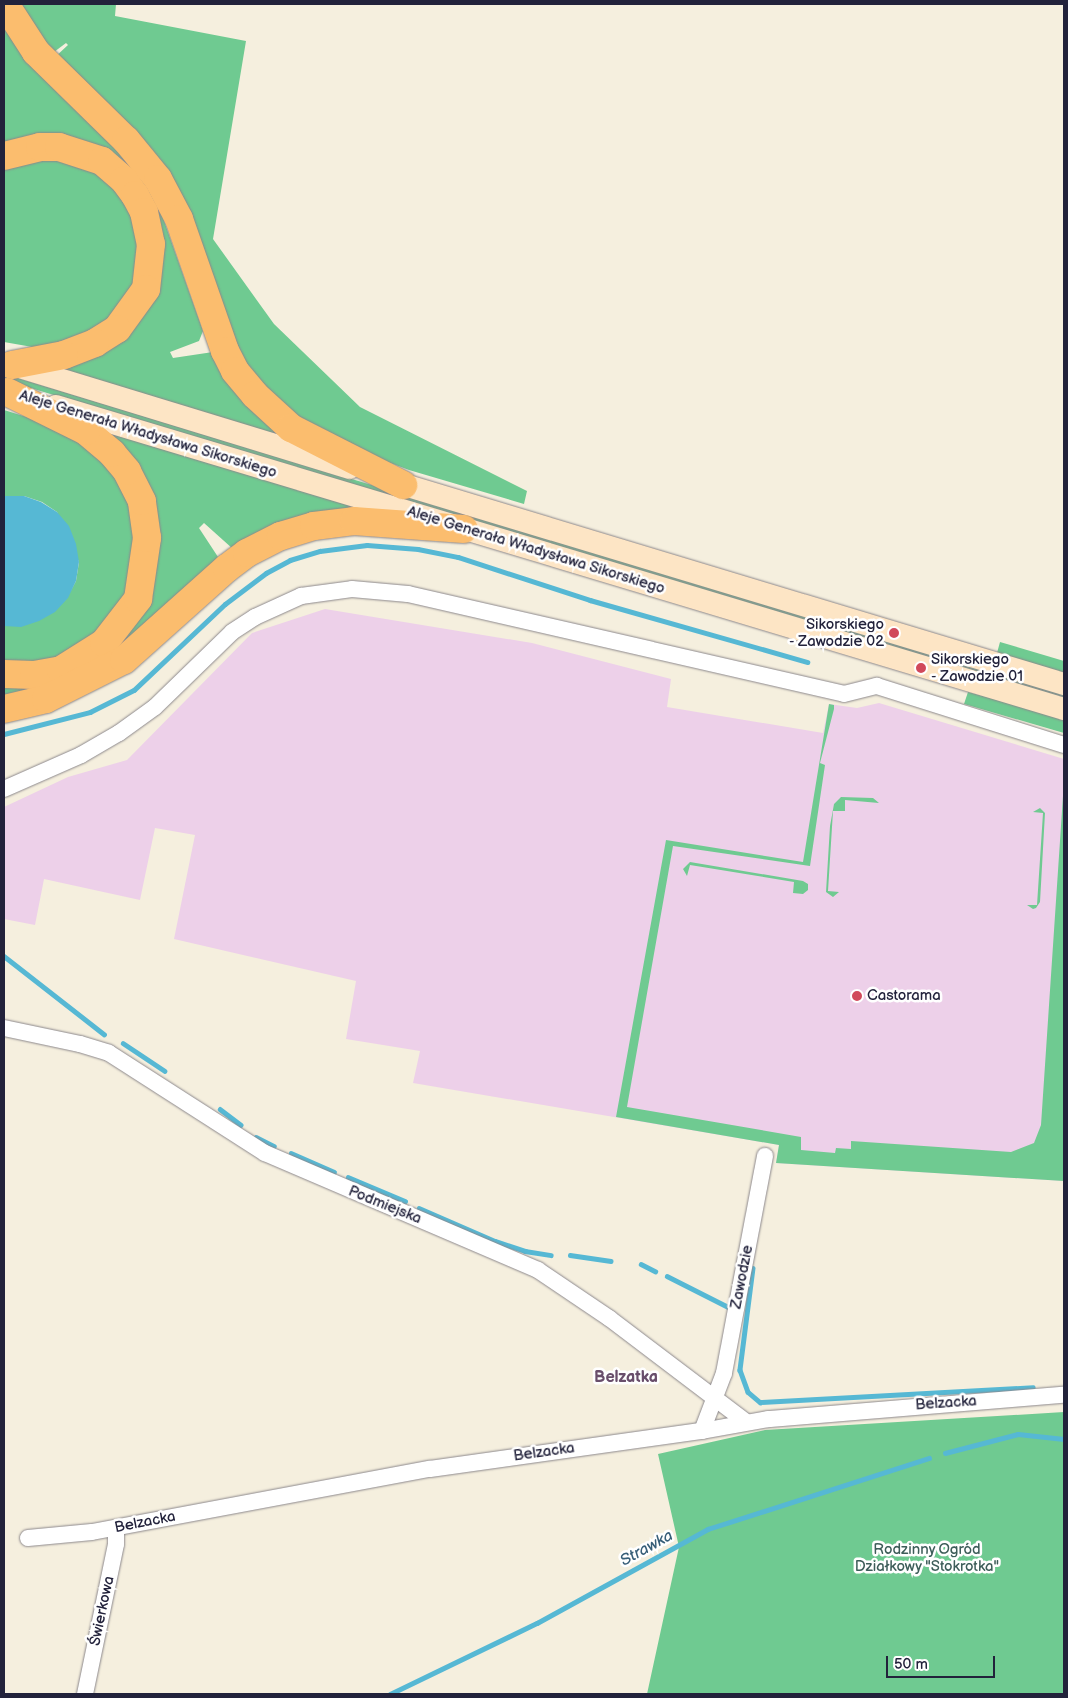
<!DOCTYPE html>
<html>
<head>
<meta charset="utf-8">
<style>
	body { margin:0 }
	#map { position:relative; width:1068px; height:1698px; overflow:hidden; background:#f5efde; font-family:"Balsamiq Sans",sans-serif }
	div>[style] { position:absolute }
	.built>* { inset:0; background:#edd0e9 }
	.green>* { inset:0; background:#6fca91 }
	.water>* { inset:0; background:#56b8d4 }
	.stream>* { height:4.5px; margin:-2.25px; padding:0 2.25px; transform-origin:2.25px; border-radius:2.25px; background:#56b8d4 }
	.roads { filter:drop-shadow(0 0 1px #8c888c) drop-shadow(0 0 1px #8c888c) }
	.minor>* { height:16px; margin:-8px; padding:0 8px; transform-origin:8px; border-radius:8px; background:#fff }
	.secondary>* { height:22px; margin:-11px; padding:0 11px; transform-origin:11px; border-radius:11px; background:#fde5c5 }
	.motorway>* { height:28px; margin:-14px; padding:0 14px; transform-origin:14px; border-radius:14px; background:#fbbd6e }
	.dots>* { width:14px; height:14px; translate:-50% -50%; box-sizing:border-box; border:2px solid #fff; border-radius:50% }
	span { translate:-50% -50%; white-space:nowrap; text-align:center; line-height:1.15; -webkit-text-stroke:5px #fff; paint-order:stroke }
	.street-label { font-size:15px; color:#22223b }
	.poi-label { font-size:15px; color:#22223b }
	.right { translate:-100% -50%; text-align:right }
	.left { translate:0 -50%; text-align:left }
	.park-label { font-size:15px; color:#3d5d59 }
	.neighbourhood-label { font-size:16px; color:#694e6b; font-weight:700 }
	.water-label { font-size:16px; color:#375e78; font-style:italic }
	.frame { position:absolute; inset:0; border:5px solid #22223b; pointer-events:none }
	.scale { position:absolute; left:886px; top:1656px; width:109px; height:22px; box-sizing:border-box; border:2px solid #22223b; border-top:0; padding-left:6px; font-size:15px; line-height:18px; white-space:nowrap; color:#22223b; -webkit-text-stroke:4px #fff; paint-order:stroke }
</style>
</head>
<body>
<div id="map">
	<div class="built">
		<div style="clip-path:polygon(325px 609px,532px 643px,671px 679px,667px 707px,823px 733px,829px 704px,857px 708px,879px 703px,1064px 759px,1064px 1181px,776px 1163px,779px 1145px,413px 1083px,420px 1051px,346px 1039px,356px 981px,174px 939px,195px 835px,155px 828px,140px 900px,44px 879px,35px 925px,4px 919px,4px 807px,68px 777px,127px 760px,252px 633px)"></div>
	</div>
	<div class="green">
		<div style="clip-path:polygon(13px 4px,116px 4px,115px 16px,246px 41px,213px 239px,274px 324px,360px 407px,527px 491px,524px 504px,409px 470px,345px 446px,286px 411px,233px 350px,191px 239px,54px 58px,68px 45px,66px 43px,50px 55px)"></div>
		<div style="clip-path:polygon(4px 25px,105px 133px,139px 172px,157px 201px,203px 331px,199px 341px,170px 352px,173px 358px,213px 352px,303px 445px,47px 367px,132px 328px,151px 208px,38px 135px,4px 144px)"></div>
		<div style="clip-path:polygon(12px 160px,70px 160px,106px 178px,132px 211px,142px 257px,127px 303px,88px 337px,38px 348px,4px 342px,4px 165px)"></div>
		<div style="clip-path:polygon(4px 374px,1064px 694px,1064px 700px,4px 380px)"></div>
		<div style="clip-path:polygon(4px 410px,43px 422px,90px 445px,125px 487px,137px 534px,125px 600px,94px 640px,47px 663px,4px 663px,4px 626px,21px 626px,67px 598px,76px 581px,79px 562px,57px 512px,42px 502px,24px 496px,4px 496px)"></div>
		<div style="clip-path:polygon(91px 426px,343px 502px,391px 515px,359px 513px,301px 519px,233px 549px,204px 523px,199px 528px,220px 560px,137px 640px,119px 655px,62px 686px,4px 703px,4px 687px,31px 685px,58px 677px,105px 653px,122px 639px,139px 617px,148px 595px,156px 567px,157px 543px,149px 497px,143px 478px,127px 455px)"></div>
		<div style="clip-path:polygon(1000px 642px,1064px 661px,1064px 674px,997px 653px)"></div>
		<div style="clip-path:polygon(968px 692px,1064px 718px,1064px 733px,964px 704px)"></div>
		<div style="clip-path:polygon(829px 704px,834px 705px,834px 709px,820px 763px,825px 765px,810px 866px,673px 846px,627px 1107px,801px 1137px,801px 1150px,835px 1153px,836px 1148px,851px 1149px,851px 1141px,1011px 1152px,1034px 1143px,1041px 1125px,1064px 781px,1064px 1181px,776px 1163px,779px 1145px,616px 1117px,666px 840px,803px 862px)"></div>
		<div style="clip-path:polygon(841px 797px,873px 798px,879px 803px,845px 800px,845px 811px,833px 811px,828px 891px,839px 892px,833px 897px,826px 892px,830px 826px,834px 804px)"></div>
		<div style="clip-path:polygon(1040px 808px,1045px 813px,1040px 902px,1036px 908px,1033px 909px,1027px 905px,1037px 905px,1043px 813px,1033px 812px)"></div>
		<div style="clip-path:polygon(690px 862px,803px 881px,808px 884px,808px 890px,803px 894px,793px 893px,794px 882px,690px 865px,687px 876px,683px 869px)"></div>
		<div style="clip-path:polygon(1064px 1412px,1064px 1694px,647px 1694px,679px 1547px,658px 1454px,765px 1430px)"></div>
	</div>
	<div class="water">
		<div style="clip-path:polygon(4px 496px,24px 496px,41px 502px,57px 512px,69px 526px,76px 544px,79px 562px,76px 581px,68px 598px,55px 612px,39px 621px,21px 627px,4px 626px)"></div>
	</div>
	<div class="stream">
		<div style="left:4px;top:734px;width:89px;rotate:-14.3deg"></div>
		<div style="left:90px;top:712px;width:49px;rotate:-26.6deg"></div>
		<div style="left:134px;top:690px;width:125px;rotate:-43.4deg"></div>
		<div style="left:225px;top:604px;width:51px;rotate:-37.1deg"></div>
		<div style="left:266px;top:573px;width:27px;rotate:-28deg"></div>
		<div style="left:290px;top:560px;width:31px;rotate:-17deg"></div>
		<div style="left:320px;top:551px;width:47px;rotate:-7.3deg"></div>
		<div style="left:367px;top:545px;width:51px;rotate:4.5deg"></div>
		<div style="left:418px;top:549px;width:41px;rotate:11.3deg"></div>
		<div style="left:458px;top:557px;width:139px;rotate:18deg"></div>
		<div style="left:590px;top:600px;width:226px;rotate:15.9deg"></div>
		<div style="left:4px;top:956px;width:127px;rotate:38deg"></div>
		<div style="left:123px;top:1043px;width:50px;rotate:33.7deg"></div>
		<div style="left:220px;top:1109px;width:26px;rotate:37deg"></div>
		<div style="left:256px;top:1137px;width:20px;rotate:27deg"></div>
		<div style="left:291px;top:1153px;width:47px;rotate:23.8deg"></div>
		<div style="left:348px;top:1177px;width:62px;rotate:22.8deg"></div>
		<div style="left:419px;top:1208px;width:83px;rotate:23.5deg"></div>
		<div style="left:495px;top:1241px;width:32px;rotate:18deg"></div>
		<div style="left:525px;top:1251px;width:26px;rotate:9deg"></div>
		<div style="left:570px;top:1255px;width:41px;rotate:8.3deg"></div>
		<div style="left:641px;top:1264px;width:16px;rotate:27deg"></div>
		<div style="left:753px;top:1268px;width:103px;rotate:97.3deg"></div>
		<div style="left:740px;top:1370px;width:23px;rotate:70deg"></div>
		<div style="left:748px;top:1392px;width:16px;rotate:40deg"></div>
		<div style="left:760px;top:1402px;width:273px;rotate:-3.1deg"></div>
		<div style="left:667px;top:1276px;width:71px;rotate:26.9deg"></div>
		<div style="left:945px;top:1453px;width:75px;rotate:-14.6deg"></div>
		<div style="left:1018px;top:1434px;width:46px;rotate:6.2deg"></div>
		<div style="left:390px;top:1694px;width:163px;rotate:-25.8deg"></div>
		<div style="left:537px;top:1623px;width:195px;rotate:-28.8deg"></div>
		<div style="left:708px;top:1529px;width:232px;rotate:-17.8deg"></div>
	</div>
	<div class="roads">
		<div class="minor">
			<div style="left:4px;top:789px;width:84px;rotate:-23.8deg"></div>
			<div style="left:81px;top:755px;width:44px;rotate:-30.1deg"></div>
			<div style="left:119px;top:733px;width:44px;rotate:-35.8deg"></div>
			<div style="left:155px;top:707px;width:107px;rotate:-44.2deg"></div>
			<div style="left:232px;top:632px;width:27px;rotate:-33deg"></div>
			<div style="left:255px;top:617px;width:51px;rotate:-24.5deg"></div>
			<div style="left:301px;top:596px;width:51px;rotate:-7.8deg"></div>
			<div style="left:352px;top:589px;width:56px;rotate:5.1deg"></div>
			<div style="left:408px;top:594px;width:447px;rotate:12.9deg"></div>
			<div style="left:844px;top:694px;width:34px;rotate:-14deg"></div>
			<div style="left:877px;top:686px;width:196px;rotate:17.5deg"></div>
			<div style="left:4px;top:1028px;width:78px;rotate:11.9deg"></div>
			<div style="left:80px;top:1044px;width:30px;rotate:17deg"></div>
			<div style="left:109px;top:1053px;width:185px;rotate:32.7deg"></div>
			<div style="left:265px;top:1153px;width:297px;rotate:23.2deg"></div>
			<div style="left:538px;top:1270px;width:86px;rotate:34.1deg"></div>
			<div style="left:609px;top:1318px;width:172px;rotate:37.2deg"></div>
			<div style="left:702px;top:1431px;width:62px;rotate:-69.2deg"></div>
			<div style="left:724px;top:1373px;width:221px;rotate:-79.3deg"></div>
			<div style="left:28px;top:1538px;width:64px;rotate:-5.4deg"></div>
			<div style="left:92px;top:1532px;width:344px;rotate:-10.6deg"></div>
			<div style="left:430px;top:1469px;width:275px;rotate:-8deg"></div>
			<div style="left:702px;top:1431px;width:68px;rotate:-10.2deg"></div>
			<div style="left:769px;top:1419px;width:296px;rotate:-4.7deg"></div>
			<div style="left:85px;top:1694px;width:153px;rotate:-78.3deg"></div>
			<div style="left:116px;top:1544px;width:16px;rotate:-90deg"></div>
		</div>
		<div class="secondary">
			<div style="left:13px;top:365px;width:352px;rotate:17deg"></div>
			<div style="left:56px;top:406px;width:1053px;rotate:16.73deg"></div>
			<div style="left:388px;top:480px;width:706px;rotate:16.79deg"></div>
		</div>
		<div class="motorway">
			<div style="left:5px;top:4px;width:57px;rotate:57.1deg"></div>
			<div style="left:36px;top:52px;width:126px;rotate:44.4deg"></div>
			<div style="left:126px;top:140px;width:50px;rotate:50.6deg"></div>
			<div style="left:158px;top:179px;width:45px;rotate:62.3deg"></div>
			<div style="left:179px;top:219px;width:140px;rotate:70.8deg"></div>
			<div style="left:225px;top:351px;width:22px;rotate:63deg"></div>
			<div style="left:235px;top:371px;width:31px;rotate:50deg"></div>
			<div style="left:255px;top:395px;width:49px;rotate:42.5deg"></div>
			<div style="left:291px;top:428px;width:126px;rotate:27deg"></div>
			<div style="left:4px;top:156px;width:37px;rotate:-14deg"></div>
			<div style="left:40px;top:147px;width:19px"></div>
			<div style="left:59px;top:147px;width:45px;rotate:18deg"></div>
			<div style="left:102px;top:161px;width:29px;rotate:41deg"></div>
			<div style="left:124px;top:180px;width:19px;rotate:54deg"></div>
			<div style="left:135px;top:195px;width:19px;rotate:62deg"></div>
			<div style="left:144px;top:212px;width:33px;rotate:78deg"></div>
			<div style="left:151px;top:244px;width:45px;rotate:96.3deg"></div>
			<div style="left:146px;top:289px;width:49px;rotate:125.9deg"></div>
			<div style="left:117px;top:329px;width:26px;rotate:148deg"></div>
			<div style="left:95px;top:343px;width:33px;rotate:159deg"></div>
			<div style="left:64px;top:355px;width:53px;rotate:169.1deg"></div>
			<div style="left:4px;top:674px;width:30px;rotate:2deg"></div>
			<div style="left:34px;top:675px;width:27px;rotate:-10deg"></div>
			<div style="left:61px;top:670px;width:51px;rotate:-32.1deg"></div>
			<div style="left:104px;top:643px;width:56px;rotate:-52.3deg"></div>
			<div style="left:138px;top:599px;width:62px;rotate:-81.6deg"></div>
			<div style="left:147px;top:538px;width:37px;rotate:-98deg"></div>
			<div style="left:142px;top:501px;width:34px;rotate:-117deg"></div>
			<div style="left:127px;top:471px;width:23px;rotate:-130deg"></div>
			<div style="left:112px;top:453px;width:34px;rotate:-140deg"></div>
			<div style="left:86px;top:431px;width:88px;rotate:-153.7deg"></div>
			<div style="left:4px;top:709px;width:43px;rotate:-13.4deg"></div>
			<div style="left:46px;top:699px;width:87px;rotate:-26.6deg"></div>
			<div style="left:124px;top:660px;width:138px;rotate:-41.8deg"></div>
			<div style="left:227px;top:568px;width:25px;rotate:-37deg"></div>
			<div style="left:247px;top:553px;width:38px;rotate:-27deg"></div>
			<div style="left:281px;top:536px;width:34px;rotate:-17deg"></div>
			<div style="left:314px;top:526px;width:40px;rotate:-7.1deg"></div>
			<div style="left:354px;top:521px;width:110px;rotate:4.2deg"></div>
		</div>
	</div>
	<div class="dots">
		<div style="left:894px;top:633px;background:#d1495b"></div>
		<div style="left:921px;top:668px;background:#d1495b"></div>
		<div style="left:857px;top:996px;background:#d1495b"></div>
	</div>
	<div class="street-label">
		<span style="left:148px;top:434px;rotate:17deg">Aleje Generała Władysława Sikorskiego</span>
		<span style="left:536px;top:550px;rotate:17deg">Aleje Generała Władysława Sikorskiego</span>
		<span style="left:385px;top:1205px;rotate:22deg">Podmiejska</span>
		<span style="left:742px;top:1277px;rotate:-79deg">Zawodzie</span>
		<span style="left:946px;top:1403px;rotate:-4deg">Belzacka</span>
		<span style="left:544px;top:1452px;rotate:-8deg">Belzacka</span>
		<span style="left:145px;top:1522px;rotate:-11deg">Belzacka</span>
		<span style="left:102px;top:1611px;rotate:-78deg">Świerkowa</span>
	</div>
	<div class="poi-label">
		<span class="right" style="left:884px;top:633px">Sikorskiego<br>- Zawodzie 02</span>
		<span class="left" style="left:931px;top:668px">Sikorskiego<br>- Zawodzie 01</span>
		<span class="left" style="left:867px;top:996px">Castorama</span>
	</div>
	<div class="park-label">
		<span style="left:927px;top:1558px">Rodzinny Ogród<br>Działkowy "Stokrotka"</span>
	</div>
	<div class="neighbourhood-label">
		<span style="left:626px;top:1378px">Belzatka</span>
	</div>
	<div class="water-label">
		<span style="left:647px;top:1549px;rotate:-29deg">Strawka</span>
	</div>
	<div class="frame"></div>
	<div class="scale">50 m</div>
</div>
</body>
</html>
